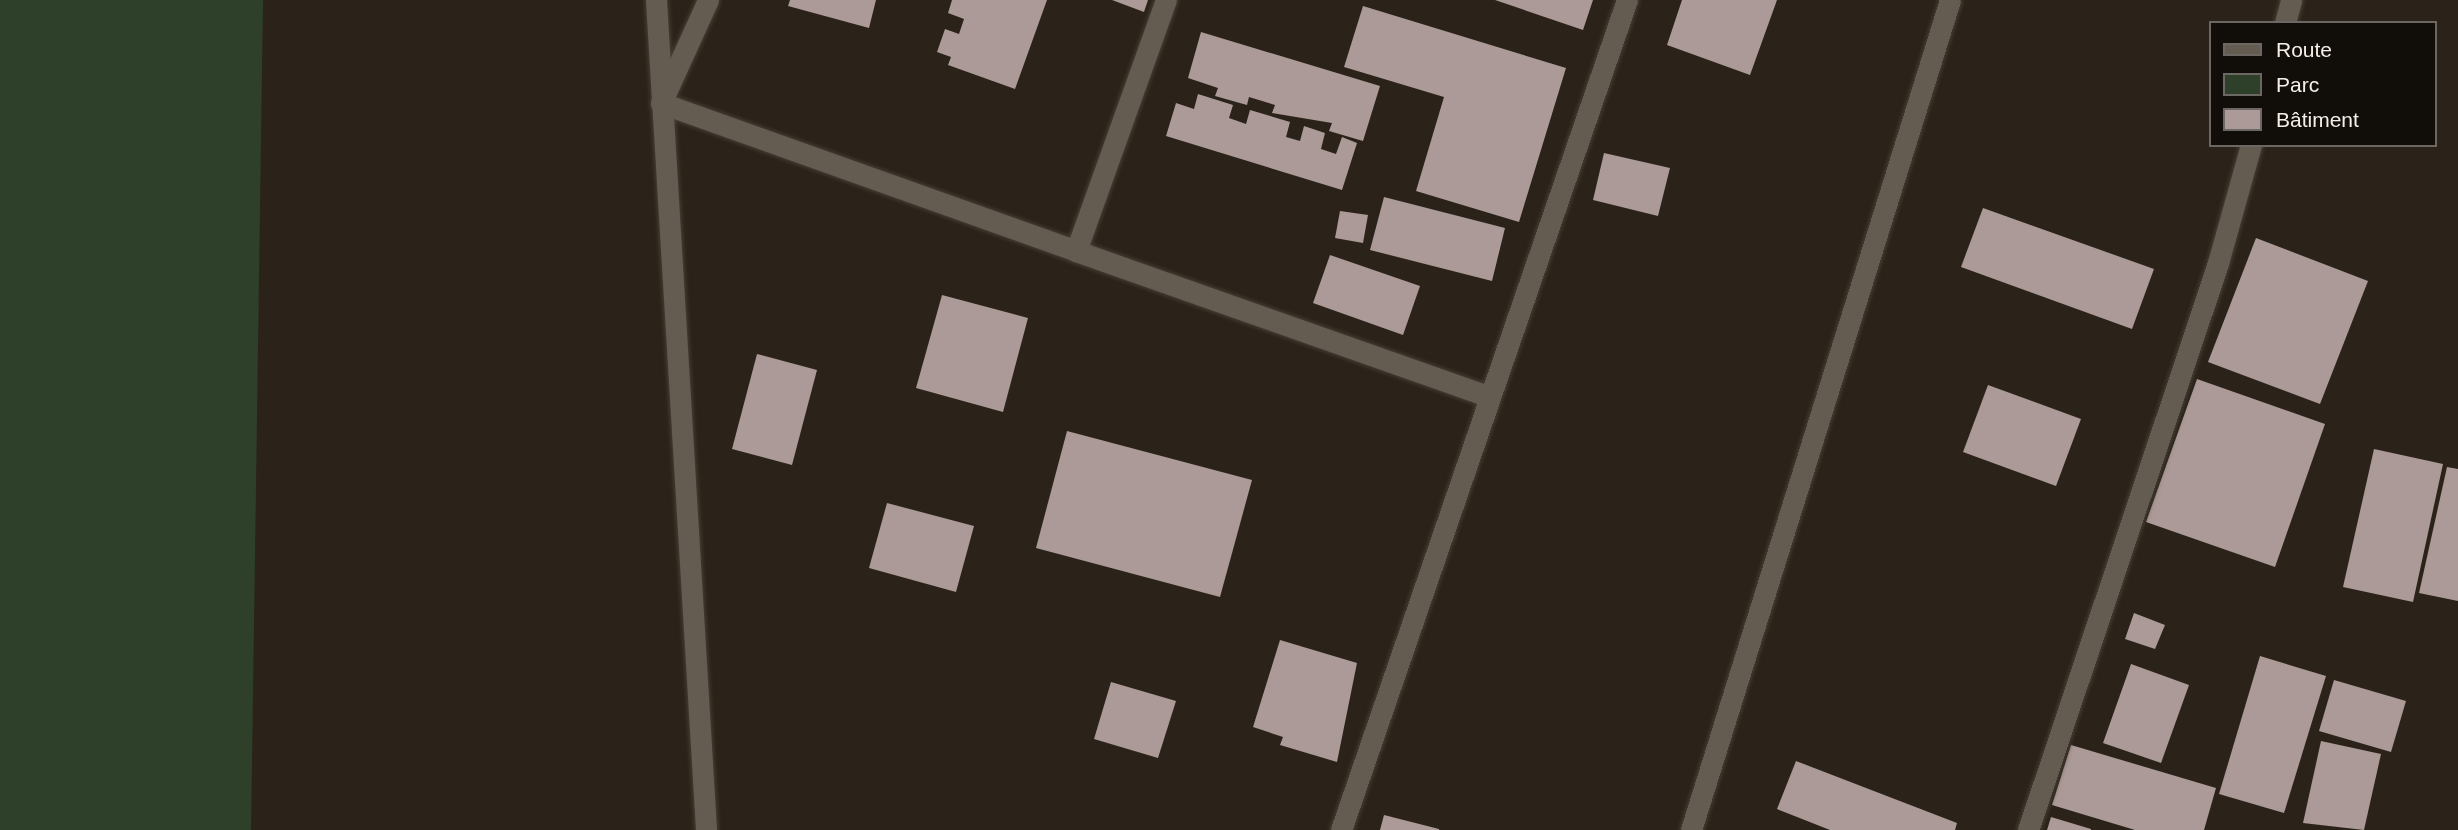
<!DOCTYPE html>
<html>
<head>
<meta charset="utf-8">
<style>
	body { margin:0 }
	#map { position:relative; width:2458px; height:830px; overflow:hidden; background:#2b2319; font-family:Arial,sans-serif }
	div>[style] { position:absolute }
	.green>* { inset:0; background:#2f402a }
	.building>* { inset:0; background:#ab9a97 }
	.roads { filter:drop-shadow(0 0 2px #453e36) drop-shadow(0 0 2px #453e36) }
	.minor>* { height:21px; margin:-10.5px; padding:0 10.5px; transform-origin:10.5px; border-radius:10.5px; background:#655c51 }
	span { translate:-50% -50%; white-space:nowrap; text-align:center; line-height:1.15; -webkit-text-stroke:7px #110d09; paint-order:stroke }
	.legend { position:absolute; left:2209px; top:21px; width:228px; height:126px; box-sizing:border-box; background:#110d09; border:2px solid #6c6762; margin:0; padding:9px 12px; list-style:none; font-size:21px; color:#f5efe8 }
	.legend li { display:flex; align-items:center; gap:14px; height:35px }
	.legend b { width:35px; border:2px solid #6c6762 }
</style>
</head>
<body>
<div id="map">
	<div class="green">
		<div style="clip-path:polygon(0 0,263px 0,251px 830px,0 830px)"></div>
	</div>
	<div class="building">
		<div style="clip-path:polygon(790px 0,876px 0,869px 28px,788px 6px)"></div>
		<div style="clip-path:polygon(952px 0,1047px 0,1015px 89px,948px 65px,951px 57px,937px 52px,945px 29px,959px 34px,964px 19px,948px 13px)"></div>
		<div style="clip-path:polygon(1112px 0,1148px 0,1144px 12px)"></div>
		<div style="clip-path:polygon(1495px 0,1593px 0,1583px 30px)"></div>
		<div style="clip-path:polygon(1682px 0,1777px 0,1750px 75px,1667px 45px)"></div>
		<div style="clip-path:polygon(1363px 6px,1566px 68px,1519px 222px,1416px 191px,1444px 97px,1344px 67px)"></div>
		<div style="clip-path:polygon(1201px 32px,1380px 86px,1363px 141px,1329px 131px,1332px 123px,1272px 113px,1275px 105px,1249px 97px,1247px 105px,1215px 96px,1218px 88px,1188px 78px)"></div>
		<div style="clip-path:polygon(1198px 94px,1233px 105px,1229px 118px,1246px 124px,1250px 110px,1290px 122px,1286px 137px,1300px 141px,1304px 126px,1325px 133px,1321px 149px,1336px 154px,1342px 137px,1357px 143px,1342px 190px,1166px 136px,1176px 103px,1194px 109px)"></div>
		<div style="clip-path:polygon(1604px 153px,1670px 168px,1658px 216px,1593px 200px)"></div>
		<div style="clip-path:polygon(1384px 197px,1505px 228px,1492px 281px,1370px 250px)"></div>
		<div style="clip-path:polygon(1983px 208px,2154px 269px,2132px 329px,1961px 267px)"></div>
		<div style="clip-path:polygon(1340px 211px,1368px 215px,1363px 243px,1335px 238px)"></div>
		<div style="clip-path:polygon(2256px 238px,2368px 281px,2320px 404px,2208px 362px)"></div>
		<div style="clip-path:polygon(1330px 255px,1420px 286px,1403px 335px,1313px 303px)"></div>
		<div style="clip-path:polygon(942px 295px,1028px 318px,1003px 412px,916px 388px)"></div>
		<div style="clip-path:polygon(757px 354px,817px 370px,792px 465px,732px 449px)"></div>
		<div style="clip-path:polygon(2197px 379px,2325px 424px,2275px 567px,2146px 522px)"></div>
		<div style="clip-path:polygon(1988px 385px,2081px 419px,2056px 486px,1963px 452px)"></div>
		<div style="clip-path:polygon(1067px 431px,1252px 480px,1220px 597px,1036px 548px)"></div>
		<div style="clip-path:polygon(2374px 449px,2443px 464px,2413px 602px,2343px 587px)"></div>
		<div style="clip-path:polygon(2447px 467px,2458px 469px,2458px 601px,2419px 593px)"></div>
		<div style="clip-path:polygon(887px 503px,974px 526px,956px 592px,869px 568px)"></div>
		<div style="clip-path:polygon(2134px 613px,2165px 625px,2155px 649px,2125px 639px)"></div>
		<div style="clip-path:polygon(1280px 640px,1357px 663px,1337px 762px,1280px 745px,1283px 737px,1253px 727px)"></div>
		<div style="clip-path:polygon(2260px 656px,2326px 676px,2284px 813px,2219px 794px)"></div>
		<div style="clip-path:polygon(2131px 664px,2189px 685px,2161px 763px,2103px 743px)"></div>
		<div style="clip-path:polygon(2334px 680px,2406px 701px,2391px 752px,2319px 731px)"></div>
		<div style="clip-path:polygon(1111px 682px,1176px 701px,1158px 758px,1094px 739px)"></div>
		<div style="clip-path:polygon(2321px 741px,2381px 754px,2364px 830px,2303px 823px)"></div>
		<div style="clip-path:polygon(2071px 745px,2216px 788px,2204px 830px,2135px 830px,2052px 805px)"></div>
		<div style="clip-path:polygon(1796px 761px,1957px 823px,1955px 830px,1830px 830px,1777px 809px)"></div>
		<div style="clip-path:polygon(1384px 815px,1439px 829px,1439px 830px,1380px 830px)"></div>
		<div style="clip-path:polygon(2051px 817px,2091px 829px,2091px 830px,2047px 830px)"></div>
	</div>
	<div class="roads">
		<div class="minor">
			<div style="left:656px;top:0;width:832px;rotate:86.55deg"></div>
			<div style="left:708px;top:0;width:113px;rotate:114.5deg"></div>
			<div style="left:661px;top:103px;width:441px;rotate:19.6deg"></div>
			<div style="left:1076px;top:251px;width:267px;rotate:-70.3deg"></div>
			<div style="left:2285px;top:23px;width:24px;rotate:-75deg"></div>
			<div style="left:1076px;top:251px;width:436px;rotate:19.4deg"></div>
			<div style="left:1341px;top:830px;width:878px;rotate:-70.99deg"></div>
			<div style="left:1691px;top:830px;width:869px;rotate:-72.67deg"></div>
			<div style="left:2028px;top:830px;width:598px;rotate:-71.47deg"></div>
			<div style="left:2218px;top:263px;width:123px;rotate:-74.4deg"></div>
		</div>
	</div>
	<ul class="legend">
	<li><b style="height:9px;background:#655c51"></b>Route</li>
	<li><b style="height:19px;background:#2f402a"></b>Parc</li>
	<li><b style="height:19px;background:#ab9a97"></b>Bâtiment</li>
	</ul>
</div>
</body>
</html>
